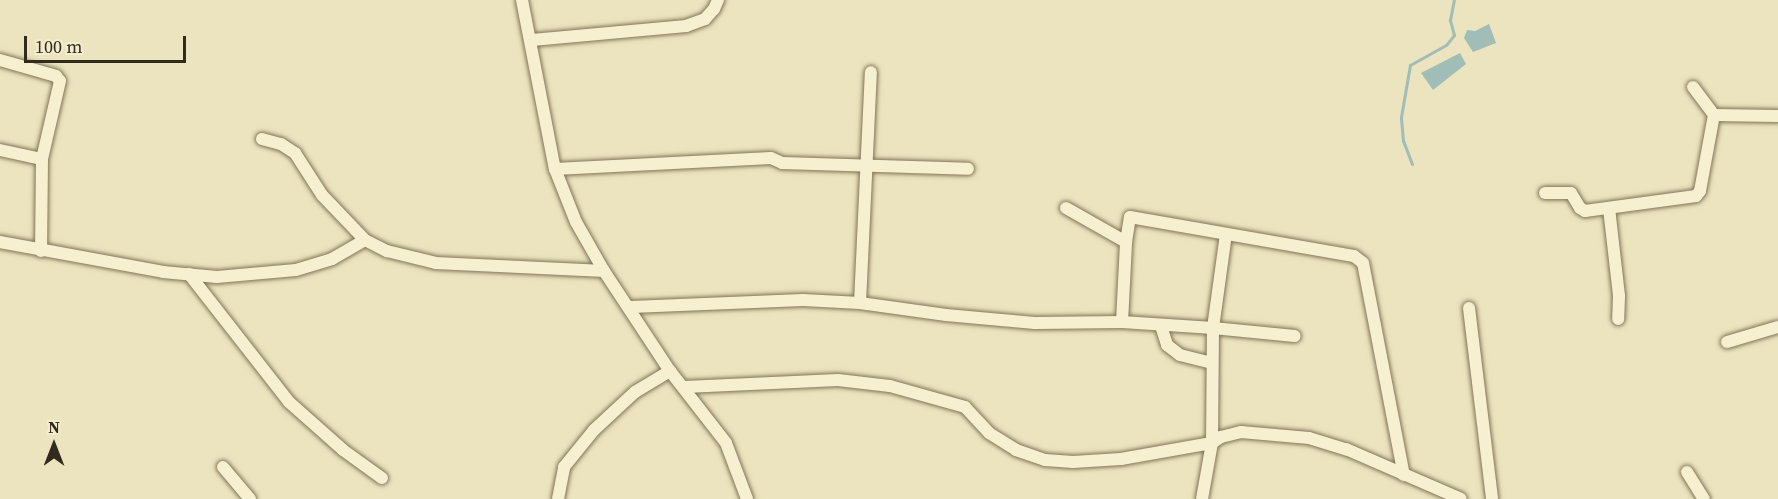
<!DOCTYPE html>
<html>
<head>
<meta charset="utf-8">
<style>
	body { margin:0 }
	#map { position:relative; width:1778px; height:499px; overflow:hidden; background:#ebe4be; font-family:"Source Serif 4",serif }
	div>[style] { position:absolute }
	.water>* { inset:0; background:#a1bdb8 }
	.stream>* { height:3px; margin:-1.5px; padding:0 1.5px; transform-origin:1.5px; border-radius:1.5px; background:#a1bdb8 }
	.roads { filter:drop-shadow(0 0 2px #827458) drop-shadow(0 0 2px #827458) }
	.street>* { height:12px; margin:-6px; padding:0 6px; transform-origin:6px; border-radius:6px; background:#f6f0d1 }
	span { translate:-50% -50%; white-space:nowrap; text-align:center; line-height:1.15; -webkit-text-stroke:6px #f3edcd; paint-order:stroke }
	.north { position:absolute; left:24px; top:415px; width:60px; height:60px; -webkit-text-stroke:4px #f3edcd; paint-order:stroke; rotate:0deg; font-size:16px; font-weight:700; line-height:24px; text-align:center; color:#322a1c }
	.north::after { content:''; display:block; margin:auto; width:21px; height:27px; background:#322a1c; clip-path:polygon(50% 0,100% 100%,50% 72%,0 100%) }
	.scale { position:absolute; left:24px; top:36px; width:162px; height:27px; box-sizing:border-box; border:3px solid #322a1c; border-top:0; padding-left:8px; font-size:18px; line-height:21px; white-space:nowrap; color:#322a1c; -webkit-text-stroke:4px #f3edcd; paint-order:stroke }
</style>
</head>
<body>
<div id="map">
	<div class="water">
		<div style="clip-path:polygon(1489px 24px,1496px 43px,1473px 52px,1464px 38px,1467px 30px,1475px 31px)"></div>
		<div style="clip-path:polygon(1460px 53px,1466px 64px,1433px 90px,1421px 73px)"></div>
	</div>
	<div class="stream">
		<div style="left:1412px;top:164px;width:25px;rotate:-111deg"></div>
		<div style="left:1403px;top:141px;width:24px;rotate:-95deg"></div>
		<div style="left:1401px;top:117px;width:53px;rotate:-80.2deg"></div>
		<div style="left:1410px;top:65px;width:41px;rotate:-29.1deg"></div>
		<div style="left:1446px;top:45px;width:13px;rotate:-51deg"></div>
		<div style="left:1454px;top:35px;width:16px;rotate:-105deg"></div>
		<div style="left:1450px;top:20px;width:20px;rotate:-79deg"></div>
	</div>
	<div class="roads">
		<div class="street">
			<div style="left:522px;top:0;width:172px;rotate:79deg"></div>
			<div style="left:555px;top:169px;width:57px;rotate:68.4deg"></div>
			<div style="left:576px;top:222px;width:56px;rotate:60.3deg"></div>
			<div style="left:604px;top:271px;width:120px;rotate:56.6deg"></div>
			<div style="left:670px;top:371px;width:91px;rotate:52.1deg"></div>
			<div style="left:726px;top:443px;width:60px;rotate:69.4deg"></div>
			<div style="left:532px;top:40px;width:155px;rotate:-5.2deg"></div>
			<div style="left:686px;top:26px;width:20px;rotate:-20deg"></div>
			<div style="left:705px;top:19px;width:13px;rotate:-48deg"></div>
			<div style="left:714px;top:9px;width:10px;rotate:-66deg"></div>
			<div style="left:0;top:60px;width:58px;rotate:15.9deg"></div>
			<div style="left:56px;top:76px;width:6px;rotate:51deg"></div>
			<div style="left:60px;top:81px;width:80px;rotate:103deg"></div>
			<div style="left:42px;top:159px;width:92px;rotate:90.6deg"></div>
			<div style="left:1693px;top:87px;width:35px;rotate:53deg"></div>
			<div style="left:262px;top:139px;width:20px;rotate:15deg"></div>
			<div style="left:281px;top:144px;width:17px;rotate:33deg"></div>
			<div style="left:295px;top:153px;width:50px;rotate:57.3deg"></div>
			<div style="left:322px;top:195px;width:62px;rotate:46.3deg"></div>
			<div style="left:365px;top:240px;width:25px;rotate:27deg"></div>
			<div style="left:387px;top:251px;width:50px;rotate:13.8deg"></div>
			<div style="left:436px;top:263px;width:168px;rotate:2.7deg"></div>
			<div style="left:0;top:150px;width:43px;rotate:12.1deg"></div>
			<div style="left:555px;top:169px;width:216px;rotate:-2.9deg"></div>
			<div style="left:771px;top:158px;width:12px;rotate:24deg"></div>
			<div style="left:782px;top:163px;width:186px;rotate:1.8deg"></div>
			<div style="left:1545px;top:193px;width:26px"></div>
			<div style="left:1571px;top:193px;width:17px;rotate:59deg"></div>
			<div style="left:1580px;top:208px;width:6px;rotate:31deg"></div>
			<div style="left:1585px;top:211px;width:112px;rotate:-7.7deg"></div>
			<div style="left:1696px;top:196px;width:6px;rotate:-51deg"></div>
			<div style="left:1700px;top:191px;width:77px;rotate:-79.6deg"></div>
			<div style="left:1714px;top:115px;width:64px;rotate:0.9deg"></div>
			<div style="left:1066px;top:208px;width:69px;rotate:29.5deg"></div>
			<div style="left:1609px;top:208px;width:89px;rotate:83.5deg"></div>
			<div style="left:1619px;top:296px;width:23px;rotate:92deg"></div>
			<div style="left:1226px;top:234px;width:95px;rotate:97.9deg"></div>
			<div style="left:1213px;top:328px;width:82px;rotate:5.6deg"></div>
			<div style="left:0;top:242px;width:166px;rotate:10.4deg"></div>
			<div style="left:163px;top:272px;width:54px;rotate:5.3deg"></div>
			<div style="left:217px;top:277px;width:79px;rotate:-5.1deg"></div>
			<div style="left:296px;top:270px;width:38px;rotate:-17deg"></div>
			<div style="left:332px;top:259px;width:38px;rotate:-30deg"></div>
			<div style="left:189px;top:274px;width:162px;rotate:52deg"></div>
			<div style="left:289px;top:402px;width:72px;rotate:41.6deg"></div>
			<div style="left:343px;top:450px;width:48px;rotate:35.7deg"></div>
			<div style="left:860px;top:303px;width:231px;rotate:-87.3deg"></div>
			<div style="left:631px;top:307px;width:172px;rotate:-2.3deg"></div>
			<div style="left:803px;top:300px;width:57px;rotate:3deg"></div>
			<div style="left:860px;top:303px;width:87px;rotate:7.9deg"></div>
			<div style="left:946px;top:315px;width:89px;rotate:5.1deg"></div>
			<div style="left:1035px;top:323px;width:87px;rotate:-0.7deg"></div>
			<div style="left:1122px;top:322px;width:80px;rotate:-87.1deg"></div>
			<div style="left:1126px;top:242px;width:25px;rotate:-81deg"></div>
			<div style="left:1130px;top:217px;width:227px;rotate:9.9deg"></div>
			<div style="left:1354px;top:256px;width:11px;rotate:38deg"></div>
			<div style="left:1363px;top:263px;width:216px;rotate:79.1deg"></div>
			<div style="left:1469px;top:308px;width:192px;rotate:83.1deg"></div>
			<div style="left:1161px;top:326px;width:20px;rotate:72deg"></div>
			<div style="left:1167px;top:345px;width:16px;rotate:38deg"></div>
			<div style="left:1180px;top:355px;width:32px;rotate:14deg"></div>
			<div style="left:1727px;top:342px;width:53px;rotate:-16.4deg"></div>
			<div style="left:685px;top:387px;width:153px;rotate:-2.6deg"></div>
			<div style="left:838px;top:380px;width:52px;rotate:6.6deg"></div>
			<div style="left:890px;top:386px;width:78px;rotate:15.6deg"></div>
			<div style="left:965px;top:407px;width:35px;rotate:47deg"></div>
			<div style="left:989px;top:433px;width:32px;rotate:32deg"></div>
			<div style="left:1016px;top:450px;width:31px;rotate:19deg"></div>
			<div style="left:1045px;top:460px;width:28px;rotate:4deg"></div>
			<div style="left:1073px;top:462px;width:48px;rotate:-3.6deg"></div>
			<div style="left:1121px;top:459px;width:92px;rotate:-10deg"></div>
			<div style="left:1212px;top:443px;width:115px;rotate:-89.5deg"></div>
			<div style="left:1213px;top:328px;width:91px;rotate:-176.2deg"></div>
			<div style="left:223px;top:467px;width:42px;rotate:49.8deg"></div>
			<div style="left:1687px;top:472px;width:32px;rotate:58deg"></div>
			<div style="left:558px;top:499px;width:33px;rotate:-79deg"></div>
			<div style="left:564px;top:467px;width:48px;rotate:-51deg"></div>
			<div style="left:594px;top:430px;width:56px;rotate:-42.8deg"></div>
			<div style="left:635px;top:392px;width:41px;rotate:-31deg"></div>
			<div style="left:1202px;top:499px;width:57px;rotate:-79.9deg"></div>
			<div style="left:1212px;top:443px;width:11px;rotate:-34deg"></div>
			<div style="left:1221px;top:437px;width:21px;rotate:-14deg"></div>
			<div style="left:1241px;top:432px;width:68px;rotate:5deg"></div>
			<div style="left:1309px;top:438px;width:39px;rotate:17deg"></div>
			<div style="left:1346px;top:449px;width:125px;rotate:23.5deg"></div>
		</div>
	</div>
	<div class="north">N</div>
	<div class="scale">100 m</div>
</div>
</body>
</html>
